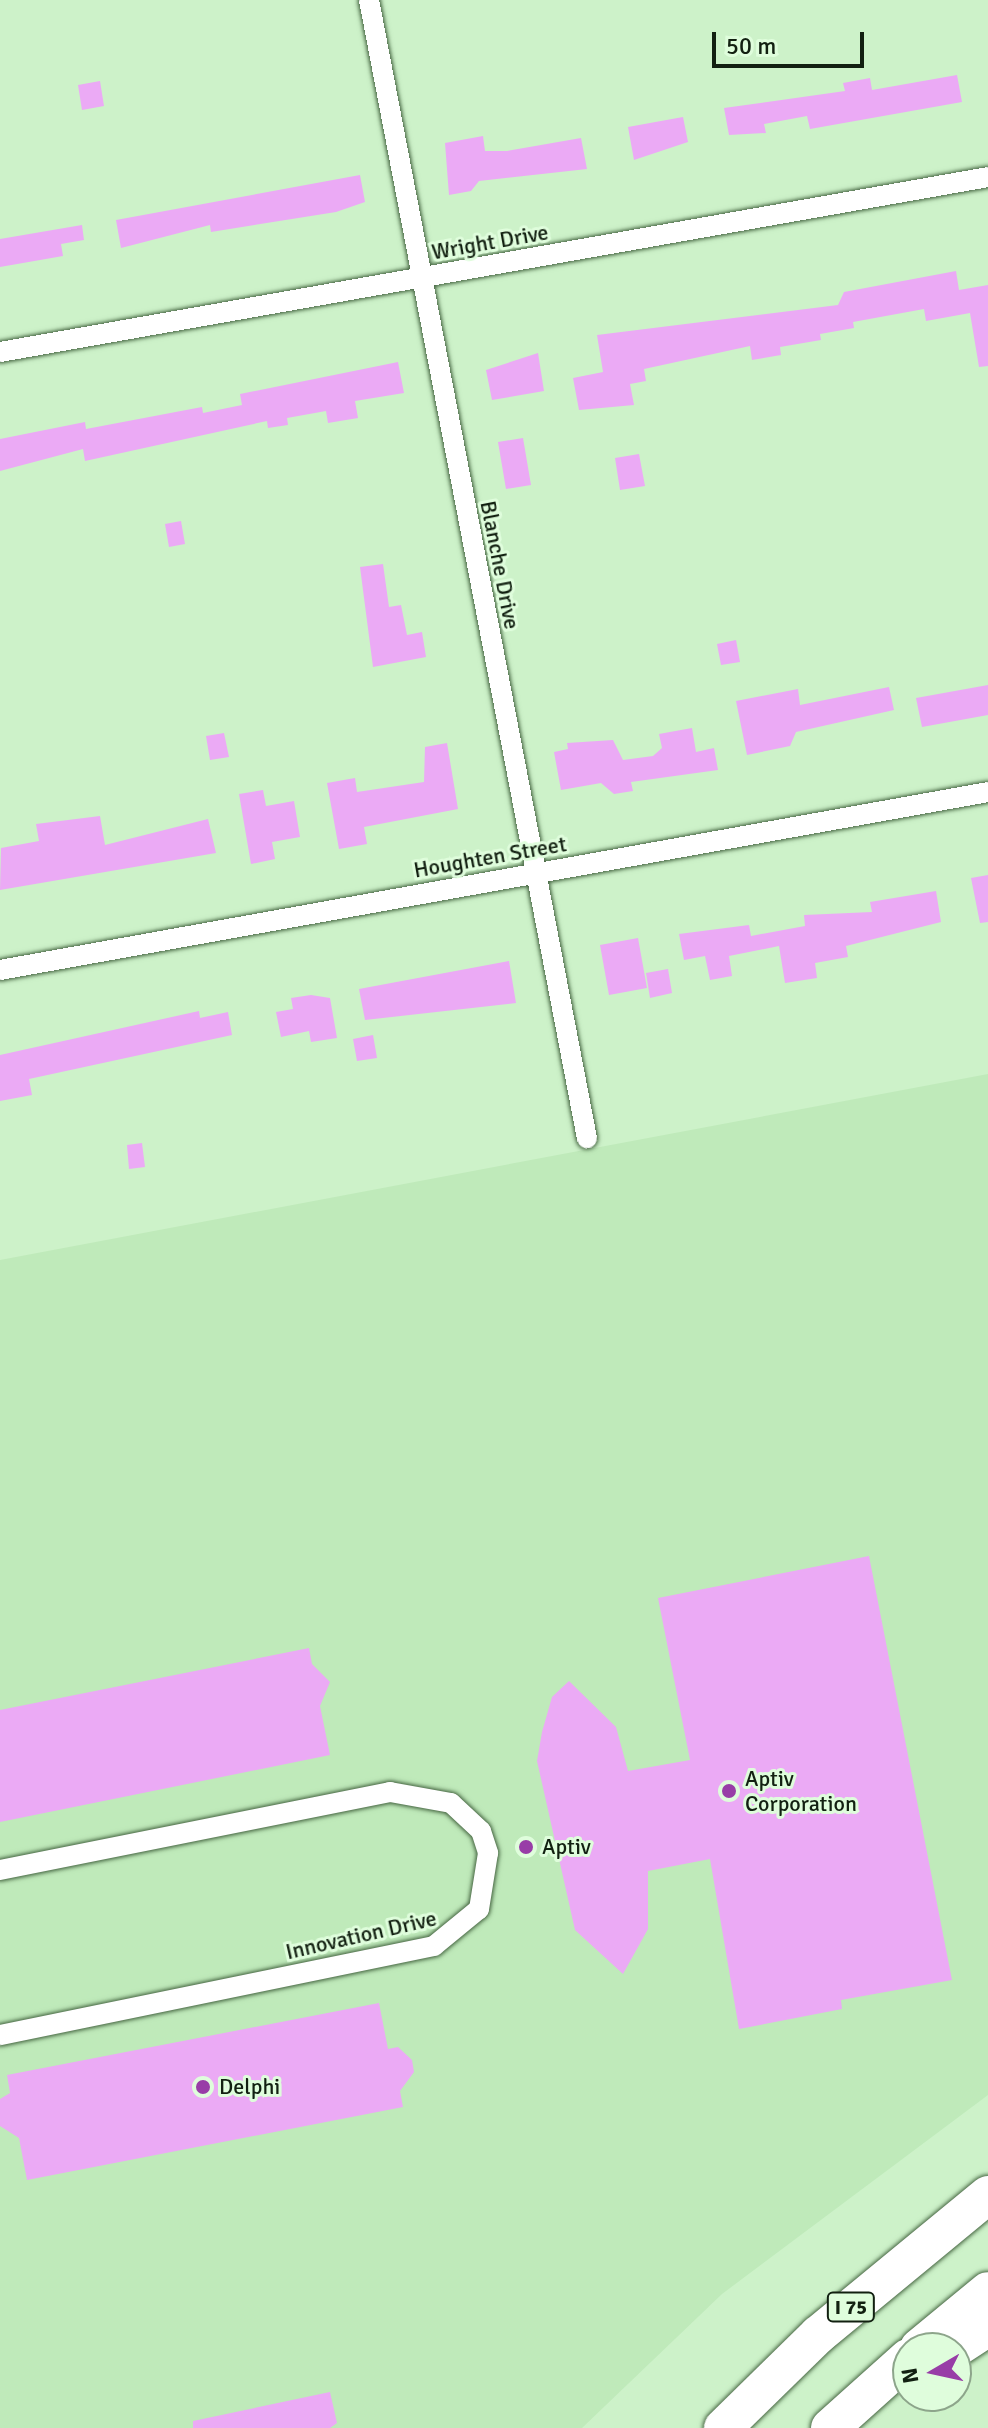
<!DOCTYPE html>
<html>
<head>
<meta charset="utf-8">
<style>
	body { margin:0 }
	#map { position:relative; width:988px; height:2428px; overflow:hidden; background:#cdf2c9; font-family:Signika,sans-serif }
	div>[style] { position:absolute }
	.built>* { inset:0; background:#bfeaba }
	.building>* { inset:0; background:#ebaaf5 }
	.roads { filter:drop-shadow(0 0 2px #466642) drop-shadow(0 0 2px #466642) }
	.street>* { height:20px; margin:-10px; padding:0 10px; transform-origin:10px; border-radius:10px; background:#fff }
	.highway>* { height:38px; margin:-19px; padding:0 19px; transform-origin:19px; border-radius:19px; background:#fff }
	.dots>* { width:22px; height:22px; translate:-50% -50%; box-sizing:border-box; border:4px solid #dffddc; border-radius:50% }
	span { translate:-50% -50%; white-space:nowrap; text-align:center; line-height:1.15; -webkit-text-stroke:6px #dffddc; paint-order:stroke }
	.shield-label span { padding:2px 6px; background:#dffddc; border:2px solid; border-radius:6px; -webkit-text-stroke-width:0 }
	.shield-label { font-size:20px; color:#122011; font-weight:700 }
	.street-label { font-size:22px; color:#122011 }
	.poi-label { font-size:22px; color:#122011 }
	.left { translate:0 -50%; text-align:left }
	.north { position:absolute; left:892px; top:2332px; width:80px; height:80px; box-sizing:border-box; background:#dffddc; border:2px solid #8da58b; border-radius:50%; rotate:261deg; font-size:22px; font-weight:700; line-height:32px; text-align:center; color:#122011 }
	.north::after { content:''; display:block; margin:auto; width:28px; height:36px; background:#983da7; clip-path:polygon(50% 0,100% 100%,50% 72%,0 100%) }
	.scale { position:absolute; left:712px; top:32px; width:152px; height:36px; box-sizing:border-box; border:4px solid #122011; border-top:0; padding-left:10px; font-size:24px; line-height:28px; white-space:nowrap; color:#122011; -webkit-text-stroke:6px #dffddc; paint-order:stroke }
</style>
</head>
<body>
<div id="map">
	<div class="built">
		<div style="clip-path:polygon(988px 1074px,988px 2095px,722px 2294px,582px 2428px,0 2428px,0 1260px)"></div>
	</div>
	<div class="building">
		<div style="clip-path:polygon(957px 75px,962px 102px,810px 129px,807px 116px,764px 124px,766px 133px,729px 135px,724px 108px,845px 91px,843px 83px,870px 78px,872px 90px)"></div>
		<div style="clip-path:polygon(100px 81px,104px 106px,82px 110px,78px 85px)"></div>
		<div style="clip-path:polygon(683px 117px,688px 142px,634px 160px,628px 127px)"></div>
		<div style="clip-path:polygon(483px 136px,485px 151px,507px 151px,581px 138px,587px 169px,479px 181px,471px 191px,449px 195px,445px 143px)"></div>
		<div style="clip-path:polygon(360px 175px,365px 202px,336px 212px,211px 232px,210px 225px,121px 248px,116px 220px)"></div>
		<div style="clip-path:polygon(82px 225px,84px 240px,61px 244px,63px 256px,0 267px,0 239px)"></div>
		<div style="clip-path:polygon(956px 271px,959px 290px,988px 285px,988px 366px,979px 367px,970px 313px,926px 321px,924px 309px,853px 322px,854px 328px,820px 334px,821px 340px,780px 347px,781px 355px,752px 360px,750px 346px,644px 369px,646px 381px,630px 384px,634px 405px,579px 410px,573px 378px,603px 372px,597px 335px,838px 305px,844px 292px)"></div>
		<div style="clip-path:polygon(538px 353px,544px 391px,492px 400px,486px 370px)"></div>
		<div style="clip-path:polygon(398px 362px,404px 393px,355px 401px,358px 418px,328px 423px,326px 411px,287px 418px,288px 425px,268px 428px,267px 421px,85px 461px,83px 449px,0 471px,0 439px,85px 422px,86px 429px,202px 407px,203px 413px,242px 405px,240px 394px)"></div>
		<div style="clip-path:polygon(523px 438px,531px 485px,506px 489px,498px 442px)"></div>
		<div style="clip-path:polygon(639px 454px,645px 486px,620px 490px,615px 458px)"></div>
		<div style="clip-path:polygon(181px 521px,185px 544px,169px 547px,165px 524px)"></div>
		<div style="clip-path:polygon(383px 564px,389px 607px,401px 605px,407px 635px,422px 632px,426px 657px,373px 667px,360px 567px)"></div>
		<div style="clip-path:polygon(736px 640px,740px 662px,721px 665px,717px 644px)"></div>
		<div style="clip-path:polygon(988px 685px,988px 715px,922px 727px,916px 698px)"></div>
		<div style="clip-path:polygon(889px 687px,894px 710px,796px 732px,790px 746px,747px 755px,736px 701px,798px 689px,800px 705px)"></div>
		<div style="clip-path:polygon(692px 728px,696px 752px,714px 748px,718px 770px,631px 782px,633px 791px,614px 794px,601px 783px,561px 790px,554px 752px,568px 749px,567px 743px,613px 740px,623px 760px,653px 756px,662px 748px,659px 734px)"></div>
		<div style="clip-path:polygon(224px 733px,229px 757px,210px 760px,206px 736px)"></div>
		<div style="clip-path:polygon(447px 743px,458px 809px,364px 827px,367px 844px,339px 849px,327px 783px,355px 778px,357px 792px,424px 782px,425px 747px)"></div>
		<div style="clip-path:polygon(263px 790px,266px 806px,294px 801px,300px 837px,272px 842px,275px 859px,251px 864px,239px 794px)"></div>
		<div style="clip-path:polygon(100px 816px,105px 845px,208px 819px,216px 853px,0 890px,1px 848px,39px 841px,36px 824px)"></div>
		<div style="clip-path:polygon(988px 875px,988px 922px,980px 923px,971px 878px)"></div>
		<div style="clip-path:polygon(936px 891px,941px 922px,846px 946px,848px 957px,815px 963px,817px 978px,785px 983px,779px 946px,729px 956px,732px 976px,710px 980px,705px 956px,684px 960px,679px 934px,749px 925px,751px 936px,805px 926px,804px 915px,872px 912px,870px 902px)"></div>
		<div style="clip-path:polygon(638px 938px,647px 988px,609px 995px,600px 945px)"></div>
		<div style="clip-path:polygon(509px 961px,516px 1003px,365px 1020px,359px 989px)"></div>
		<div style="clip-path:polygon(668px 969px,672px 993px,650px 998px,646px 973px)"></div>
		<div style="clip-path:polygon(311px 995px,330px 998px,337px 1038px,311px 1042px,309px 1031px,281px 1037px,276px 1012px,293px 1009px,291px 998px)"></div>
		<div style="clip-path:polygon(199px 1011px,200px 1018px,228px 1012px,232px 1035px,29px 1079px,32px 1095px,0 1101px,0 1055px)"></div>
		<div style="clip-path:polygon(373px 1035px,377px 1058px,357px 1061px,353px 1039px)"></div>
		<div style="clip-path:polygon(142px 1143px,145px 1167px,129px 1169px,127px 1145px)"></div>
		<div style="clip-path:polygon(869px 1556px,952px 1980px,841px 2000px,842px 2009px,739px 2029px,710px 1859px,648px 1871px,648px 1929px,623px 1974px,575px 1930px,537px 1761px,542px 1732px,552px 1697px,569px 1681px,616px 1727px,628px 1771px,690px 1760px,658px 1598px)"></div>
		<div style="clip-path:polygon(309px 1648px,312px 1664px,330px 1682px,320px 1706px,330px 1755px,0 1822px,0 1710px)"></div>
		<div style="clip-path:polygon(379px 2003px,388px 2049px,398px 2047px,412px 2060px,414px 2072px,400px 2091px,403px 2107px,27px 2180px,19px 2138px,0 2126px,0 2099px,10px 2093px,7px 2075px)"></div>
		<div style="clip-path:polygon(330px 2392px,337px 2423px,330px 2428px,193px 2428px,193px 2421px)"></div>
	</div>
	<div class="roads">
		<div class="street">
			<div style="left:369px;top:0;width:1159px;rotate:79.16deg"></div>
			<div style="left:0;top:352px;width:1003px;rotate:-10.04deg"></div>
			<div style="left:0;top:970px;width:1004px;rotate:-10.21deg"></div>
			<div style="left:0;top:1870px;width:398px;rotate:-11.3deg"></div>
			<div style="left:390px;top:1792px;width:62px;rotate:10.2deg"></div>
			<div style="left:451px;top:1803px;width:41px;rotate:43deg"></div>
			<div style="left:481px;top:1831px;width:23px;rotate:72deg"></div>
			<div style="left:488px;top:1853px;width:57px;rotate:99.1deg"></div>
			<div style="left:479px;top:1909px;width:58px;rotate:140.6deg"></div>
			<div style="left:434px;top:1946px;width:443px;rotate:168.4deg"></div>
		</div>
		<div class="highway">
			<div style="left:919px;top:2348px;width:89px;rotate:-39.6deg"></div>
			<div style="left:956px;top:2348px;width:38px;rotate:-33deg"></div>
			<div style="left:723px;top:2428px;width:133px;rotate:-44.4deg"></div>
			<div style="left:818px;top:2335px;width:220px;rotate:-39.5deg"></div>
			<div style="left:830px;top:2428px;width:105px;rotate:-41.9deg"></div>
		</div>
	</div>
	<div class="dots">
		<div style="left:729px;top:1791px;background:#983da7"></div>
		<div style="left:526px;top:1847px;background:#983da7"></div>
		<div style="left:203px;top:2087px;background:#983da7"></div>
	</div>
	<div class="shield-label">
		<span style="left:851px;top:2307px">I 75</span>
	</div>
	<div class="street-label">
		<span style="left:490px;top:242px;rotate:-10deg">Wright Drive</span>
		<span style="left:500px;top:565px;rotate:79deg">Blanche Drive</span>
		<span style="left:490px;top:857px;rotate:-10deg">Houghten Street</span>
		<span style="left:361px;top:1935px;rotate:-13deg">Innovation Drive</span>
	</div>
	<div class="poi-label">
		<span class="left" style="left:745px;top:1791px">Aptiv<br>Corporation</span>
		<span class="left" style="left:542px;top:1847px">Aptiv</span>
		<span class="left" style="left:219px;top:2087px">Delphi</span>
	</div>
	<div class="north">N</div>
	<div class="scale">50 m</div>
</div>
</body>
</html>
